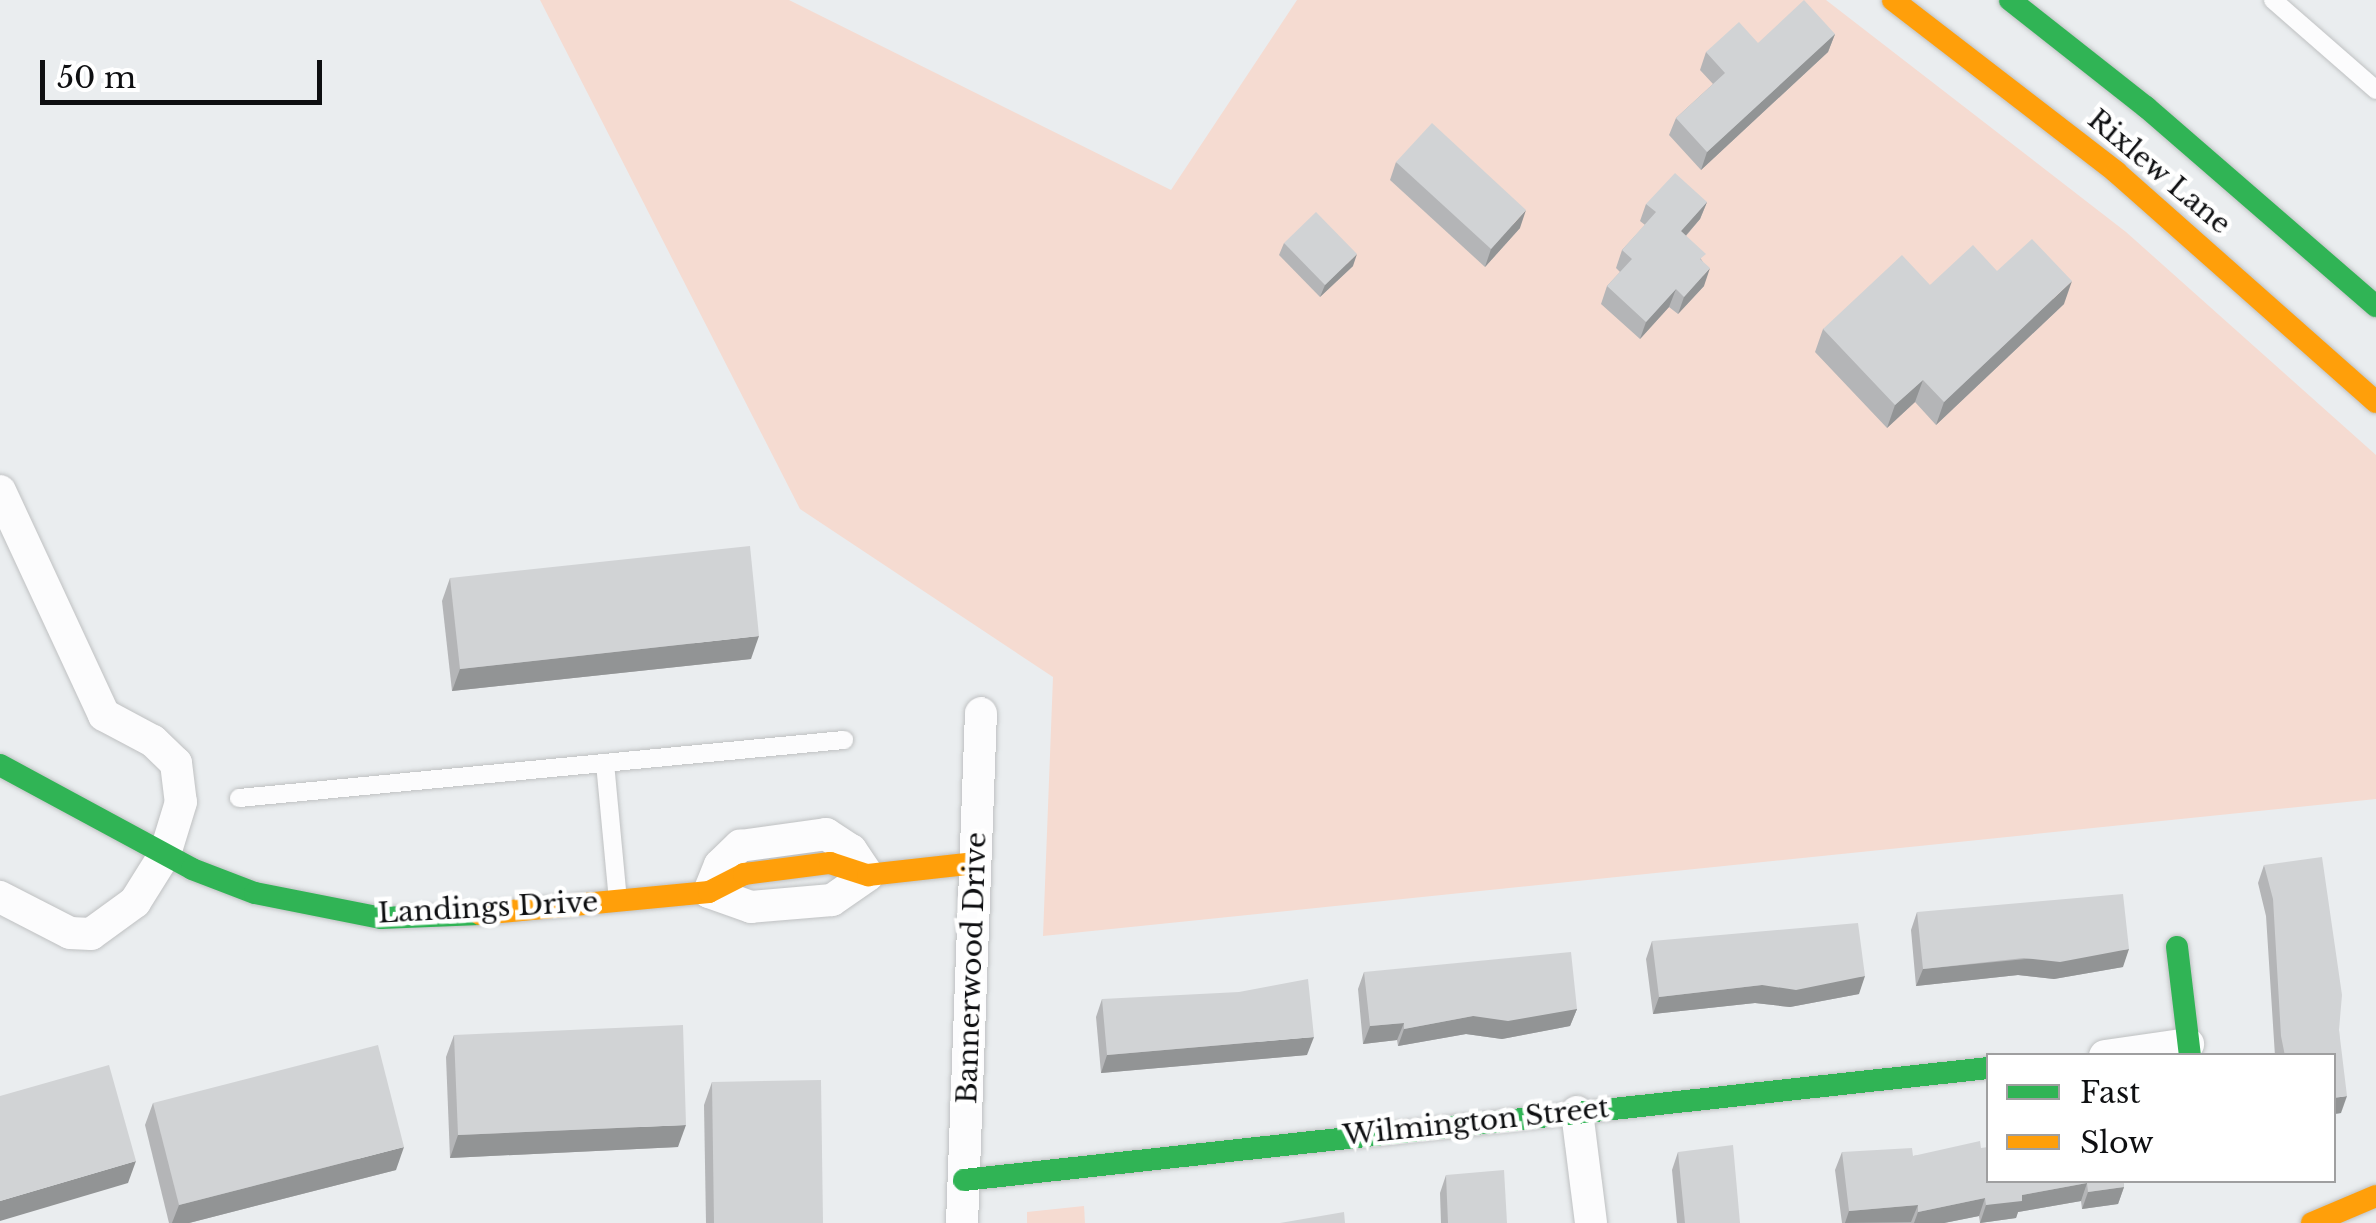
<!DOCTYPE html>
<html>
<head>
<meta charset="utf-8">
<style>
	body { margin:0 }
	#map { position:relative; width:2376px; height:1223px; overflow:hidden; background:#eaedef; font-family:"Libre Baskerville",serif }
	div>[style] { position:absolute }
	.green>* { inset:0; background:#f5dbd1 }
	.roads { filter:drop-shadow(0 0 2px #bfc1c2) drop-shadow(0 0 2px #bfc1c2) }
	.lane>* { height:18px; margin:-9px; padding:0 9px; transform-origin:9px; border-radius:9px; background:#fcfcfd }
	.street>* { height:32px; margin:-16px; padding:0 16px; transform-origin:16px; border-radius:16px; background:#fcfcfd }
	.fast>* { height:22px; margin:-11px; padding:0 11px; transform-origin:11px; border-radius:11px; background:#30b455 }
	.slow>* { height:22px; margin:-11px; padding:0 11px; transform-origin:11px; border-radius:11px; background:#ff9f0a }
	.wall>* { inset:0; background:#b4b5b7 }
	.shaded-wall>* { inset:0; background:#929495 }
	.building>* { inset:0; background:#d1d3d5 }
	span { translate:-50% -50%; white-space:nowrap; text-align:center; line-height:1.15; -webkit-text-stroke:9px #fff; paint-order:stroke }
	.street-label { font-size:28px; color:#0e0f11 }
	.legend { position:absolute; left:1986px; top:1053px; width:350px; height:130px; box-sizing:border-box; background:#fff; border:2px solid #9f9fa0; margin:0; padding:12px 18px; list-style:none; font-size:30px; color:#0e0f11 }
	.legend li { display:flex; align-items:center; gap:20px; height:50px }
	.legend b { width:50px; border:2px solid #9f9fa0 }
	.scale { position:absolute; left:40px; top:60px; width:282px; height:45px; box-sizing:border-box; border:5px solid #0e0f11; border-top:0; padding-left:12px; font-size:30px; line-height:35px; white-space:nowrap; color:#0e0f11; -webkit-text-stroke:8px #fff; paint-order:stroke }
</style>
</head>
<body>
<div id="map">
	<div class="green">
		<div style="clip-path:polygon(540px 0,789px 0,1171px 190px,1297px 0,1826px 0,2126px 232px,2376px 455px,2376px 799px,1043px 936px,1053px 677px,800px 509px)"></div>
		<div style="clip-path:polygon(1084px 1206px,1085px 1223px,1027px 1223px,1027px 1212px)"></div>
	</div>
	<div class="roads">
		<div class="lane">
			<div style="left:2273px;top:0;width:137px;rotate:41.1deg"></div>
			<div style="left:605px;top:763px;width:139px;rotate:84.6deg"></div>
			<div style="left:239px;top:798px;width:608px;rotate:-5.48deg"></div>
		</div>
		<div class="street">
			<div style="left:0;top:491px;width:247px;rotate:65.1deg"></div>
			<div style="left:104px;top:715px;width:55px;rotate:28deg"></div>
			<div style="left:153px;top:741px;width:32px;rotate:44deg"></div>
			<div style="left:176px;top:763px;width:39px;rotate:83deg"></div>
			<div style="left:181px;top:802px;width:54px;rotate:107.1deg"></div>
			<div style="left:165px;top:854px;width:57px;rotate:122deg"></div>
			<div style="left:135px;top:902px;width:54px;rotate:144deg"></div>
			<div style="left:91px;top:934px;width:21px;rotate:-177deg"></div>
			<div style="left:70px;top:933px;width:79px;rotate:-152.8deg"></div>
			<div style="left:826px;top:834px;width:30px;rotate:33deg"></div>
			<div style="left:851px;top:850px;width:30px;rotate:56deg"></div>
			<div style="left:868px;top:875px;width:44px;rotate:145.2deg"></div>
			<div style="left:832px;top:900px;width:81px;rotate:175.1deg"></div>
			<div style="left:751px;top:907px;width:45px;rotate:-160.3deg"></div>
			<div style="left:709px;top:892px;width:29px;rotate:-68deg"></div>
			<div style="left:720px;top:865px;width:28px;rotate:-44deg"></div>
			<div style="left:740px;top:846px;width:87px;rotate:-7.9deg"></div>
			<div style="left:2105px;top:1056px;width:84px;rotate:-8.2deg"></div>
			<div style="left:1577px;top:1112px;width:112px;rotate:82.8deg"></div>
			<div style="left:962px;top:1223px;width:510px;rotate:-87.87deg"></div>
		</div>
		<div class="fast">
			<div style="left:2010px;top:0;width:173px;rotate:38.2deg"></div>
			<div style="left:2146px;top:107px;width:304px;rotate:40.9deg"></div>
			<div style="left:0;top:765px;width:218px;rotate:28.4deg"></div>
			<div style="left:192px;top:869px;width:67px;rotate:20.9deg"></div>
			<div style="left:255px;top:893px;width:128px;rotate:11.2deg"></div>
			<div style="left:381px;top:918px;width:99px;rotate:-2.3deg"></div>
			<div style="left:2177px;top:947px;width:110px;rotate:83.2deg"></div>
			<div style="left:964px;top:1180px;width:1030px;rotate:-6.24deg"></div>
		</div>
		<div class="slow">
			<div style="left:1893px;top:0;width:282px;rotate:37.6deg"></div>
			<div style="left:2116px;top:172px;width:347px;rotate:41.5deg"></div>
			<div style="left:480px;top:914px;width:230px;rotate:-5.5deg"></div>
			<div style="left:709px;top:892px;width:39px;rotate:-27deg"></div>
			<div style="left:744px;top:874px;width:87px;rotate:-7.3deg"></div>
			<div style="left:830px;top:863px;width:40px;rotate:18deg"></div>
			<div style="left:868px;top:875px;width:108px;rotate:-6.4deg"></div>
			<div style="left:2312px;top:1223px;width:69px;rotate:-22.9deg"></div>
		</div>
	</div>
	<div class="wall">
		<div style="clip-path:polygon(1835px 34px,1828px 52px,1701px 170px,1669px 135px,1676px 118px,1713px 84px,1700px 70px,1706px 52px,1758px 43px)"></div>
		<div style="clip-path:polygon(1396px 162px,1520px 228px,1485px 267px,1390px 180px)"></div>
		<div style="clip-path:polygon(1707px 202px,1700px 219px,1686px 236px,1703px 262px,1704px 286px,1678px 314px,1669px 307px,1640px 339px,1601px 304px,1607px 286px,1620px 272px,1616px 268px,1622px 250px,1645px 225px,1640px 221px,1646px 204px)"></div>
		<div style="clip-path:polygon(1284px 243px,1353px 266px,1320px 297px,1279px 255px)"></div>
		<div style="clip-path:polygon(1997px 271px,2064px 304px,1936px 425px,1915px 402px,1887px 428px,1815px 352px,1823px 329px,1930px 285px)"></div>
		<div style="clip-path:polygon(450px 578px,751px 659px,452px 691px,442px 601px)"></div>
		<div style="clip-path:polygon(2264px 865px,2339px 1030px,2341px 1113px,2334px 1114px,2334px 1056px,2275px 1056px,2266px 916px,2258px 883px)"></div>
		<div style="clip-path:polygon(1917px 912px,2123px 967px,2054px 979px,2018px 975px,1916px 986px,1911px 930px)"></div>
		<div style="clip-path:polygon(1652px 941px,1859px 994px,1790px 1007px,1755px 1003px,1653px 1014px,1646px 959px)"></div>
		<div style="clip-path:polygon(1364px 972px,1577px 1009px,1570px 1026px,1502px 1039px,1466px 1034px,1398px 1046px,1397px 1040px,1363px 1044px,1358px 989px)"></div>
		<div style="clip-path:polygon(1102px 999px,1307px 1055px,1101px 1073px,1096px 1017px)"></div>
		<div style="clip-path:polygon(454px 1035px,678px 1147px,450px 1158px,446px 1057px)"></div>
		<div style="clip-path:polygon(712px 1082px,823px 1223px,706px 1223px,704px 1105px)"></div>
		<div style="clip-path:polygon(153px 1103px,396px 1170px,189px 1223px,169px 1223px,145px 1125px)"></div>
		<div style="clip-path:polygon(1981px 1148px,2123px 1180px,2124px 1187px,2118px 1204px,2082px 1209px,2081px 1201px,2018px 1212px,2016px 1218px,1980px 1223px,1979px 1216px,1944px 1223px,1842px 1223px,1835px 1170px,1842px 1152px,1913px 1156px)"></div>
		<div style="clip-path:polygon(1678px 1152px,1740px 1223px,1677px 1223px,1672px 1170px)"></div>
		<div style="clip-path:polygon(1446px 1175px,1507px 1223px,1441px 1223px,1440px 1193px)"></div>
	</div>
	<div class="shaded-wall">
		<div style="clip-path:polygon(1835px 34px,1828px 52px,1701px 170px,1707px 152px)"></div>
		<div style="clip-path:polygon(1707px 202px,1700px 219px,1674px 249px,1681px 231px)"></div>
		<div style="clip-path:polygon(1526px 210px,1520px 228px,1485px 267px,1491px 249px)"></div>
		<div style="clip-path:polygon(1357px 254px,1353px 266px,1320px 297px,1325px 285px)"></div>
		<div style="clip-path:polygon(1710px 268px,1704px 286px,1678px 314px,1684px 297px)"></div>
		<div style="clip-path:polygon(2072px 281px,2064px 304px,1936px 425px,1944px 402px)"></div>
		<div style="clip-path:polygon(1676px 289px,1669px 307px,1640px 339px,1646px 322px)"></div>
		<div style="clip-path:polygon(1923px 380px,1915px 402px,1887px 428px,1895px 405px)"></div>
		<div style="clip-path:polygon(759px 636px,751px 659px,452px 691px,460px 669px)"></div>
		<div style="clip-path:polygon(2129px 949px,2123px 967px,2054px 979px,2018px 975px,1916px 986px,1923px 969px)"></div>
		<div style="clip-path:polygon(1865px 976px,1859px 994px,1790px 1007px,1755px 1003px,1653px 1014px,1659px 997px,1762px 985px)"></div>
		<div style="clip-path:polygon(1577px 1009px,1570px 1026px,1502px 1039px,1466px 1034px,1398px 1046px,1404px 1029px,1473px 1016px)"></div>
		<div style="clip-path:polygon(1404px 1023px,1397px 1040px,1363px 1044px,1370px 1026px)"></div>
		<div style="clip-path:polygon(1314px 1037px,1307px 1055px,1101px 1073px,1107px 1055px)"></div>
		<div style="clip-path:polygon(2347px 1096px,2341px 1113px,2334px 1114px,2334px 1098px)"></div>
		<div style="clip-path:polygon(686px 1125px,678px 1147px,450px 1158px,458px 1135px)"></div>
		<div style="clip-path:polygon(404px 1147px,396px 1170px,189px 1223px,172px 1223px,179px 1205px)"></div>
		<div style="clip-path:polygon(136px 1161px,128px 1183px,0 1221px,0 1201px)"></div>
		<div style="clip-path:polygon(2087px 1183px,2081px 1201px,2018px 1212px,2016px 1218px,1980px 1223px,1986px 1205px,2022px 1195px)"></div>
		<div style="clip-path:polygon(2124px 1187px,2118px 1204px,2082px 1209px,2088px 1192px)"></div>
		<div style="clip-path:polygon(1985px 1198px,1979px 1216px,1944px 1223px,1914px 1223px,1918px 1212px)"></div>
		<div style="clip-path:polygon(1918px 1205px,1911px 1222px,1845px 1223px,1849px 1211px)"></div>
	</div>
	<div class="building">
		<div style="clip-path:polygon(1804px 0,1835px 34px,1707px 152px,1676px 118px,1725px 73px,1706px 52px,1739px 22px,1758px 43px)"></div>
		<div style="clip-path:polygon(1432px 123px,1526px 210px,1491px 249px,1396px 162px)"></div>
		<div style="clip-path:polygon(1675px 173px,1707px 202px,1681px 231px,1706px 254px,1700px 259px,1710px 268px,1684px 297px,1676px 289px,1646px 322px,1607px 286px,1632px 259px,1622px 250px,1656px 212px,1646px 204px)"></div>
		<div style="clip-path:polygon(1316px 212px,1357px 254px,1325px 285px,1284px 243px)"></div>
		<div style="clip-path:polygon(2032px 239px,2072px 281px,1944px 402px,1923px 380px,1895px 405px,1823px 329px,1902px 255px,1930px 285px,1973px 245px,1997px 271px)"></div>
		<div style="clip-path:polygon(750px 546px,759px 636px,460px 669px,450px 578px)"></div>
		<div style="clip-path:polygon(2322px 857px,2342px 995px,2339px 1030px,2347px 1096px,2334px 1098px,2334px 1056px,2285px 1056px,2281px 1036px,2273px 899px,2264px 865px)"></div>
		<div style="clip-path:polygon(2123px 894px,2129px 949px,2060px 962px,2024px 958px,1923px 969px,1917px 912px)"></div>
		<div style="clip-path:polygon(1858px 923px,1865px 976px,1796px 990px,1762px 985px,1659px 997px,1652px 941px)"></div>
		<div style="clip-path:polygon(1571px 952px,1577px 1009px,1508px 1021px,1473px 1016px,1404px 1029px,1404px 1023px,1370px 1026px,1364px 972px)"></div>
		<div style="clip-path:polygon(1308px 979px,1314px 1037px,1107px 1055px,1102px 999px,1239px 992px)"></div>
		<div style="clip-path:polygon(683px 1025px,686px 1125px,458px 1135px,454px 1035px)"></div>
		<div style="clip-path:polygon(378px 1045px,404px 1147px,179px 1205px,153px 1103px)"></div>
		<div style="clip-path:polygon(109px 1065px,136px 1161px,0 1201px,0 1096px)"></div>
		<div style="clip-path:polygon(821px 1080px,823px 1223px,714px 1223px,712px 1082px)"></div>
		<div style="clip-path:polygon(1980px 1141px,1981px 1148px,1988px 1147px,1988px 1180px,2123px 1180px,2124px 1187px,2088px 1192px,2087px 1183px,2022px 1195px,2022px 1201px,1986px 1205px,1985px 1198px,1918px 1212px,1918px 1205px,1849px 1211px,1842px 1152px,1912px 1148px,1913px 1156px)"></div>
		<div style="clip-path:polygon(1733px 1145px,1740px 1223px,1685px 1223px,1678px 1152px)"></div>
		<div style="clip-path:polygon(1504px 1170px,1507px 1223px,1448px 1223px,1446px 1175px)"></div>
		<div style="clip-path:polygon(1344px 1212px,1345px 1223px,1280px 1223px)"></div>
	</div>
	<div class="street-label">
		<span style="left:2159px;top:172px;rotate:40deg">Rixlew Lane</span>
		<span style="left:488px;top:908px;rotate:-3deg">Landings Drive</span>
		<span style="left:972px;top:968px;rotate:-88deg">Bannerwood Drive</span>
		<span style="left:1476px;top:1122px;rotate:-6deg">Wilmington Street</span>
	</div>
	<ul class="legend">
	<li><b style="height:12px;background:#30b455"></b>Fast</li>
	<li><b style="height:12px;background:#ff9f0a"></b>Slow</li>
	</ul>
	<div class="scale">50 m</div>
</div>
</body>
</html>
